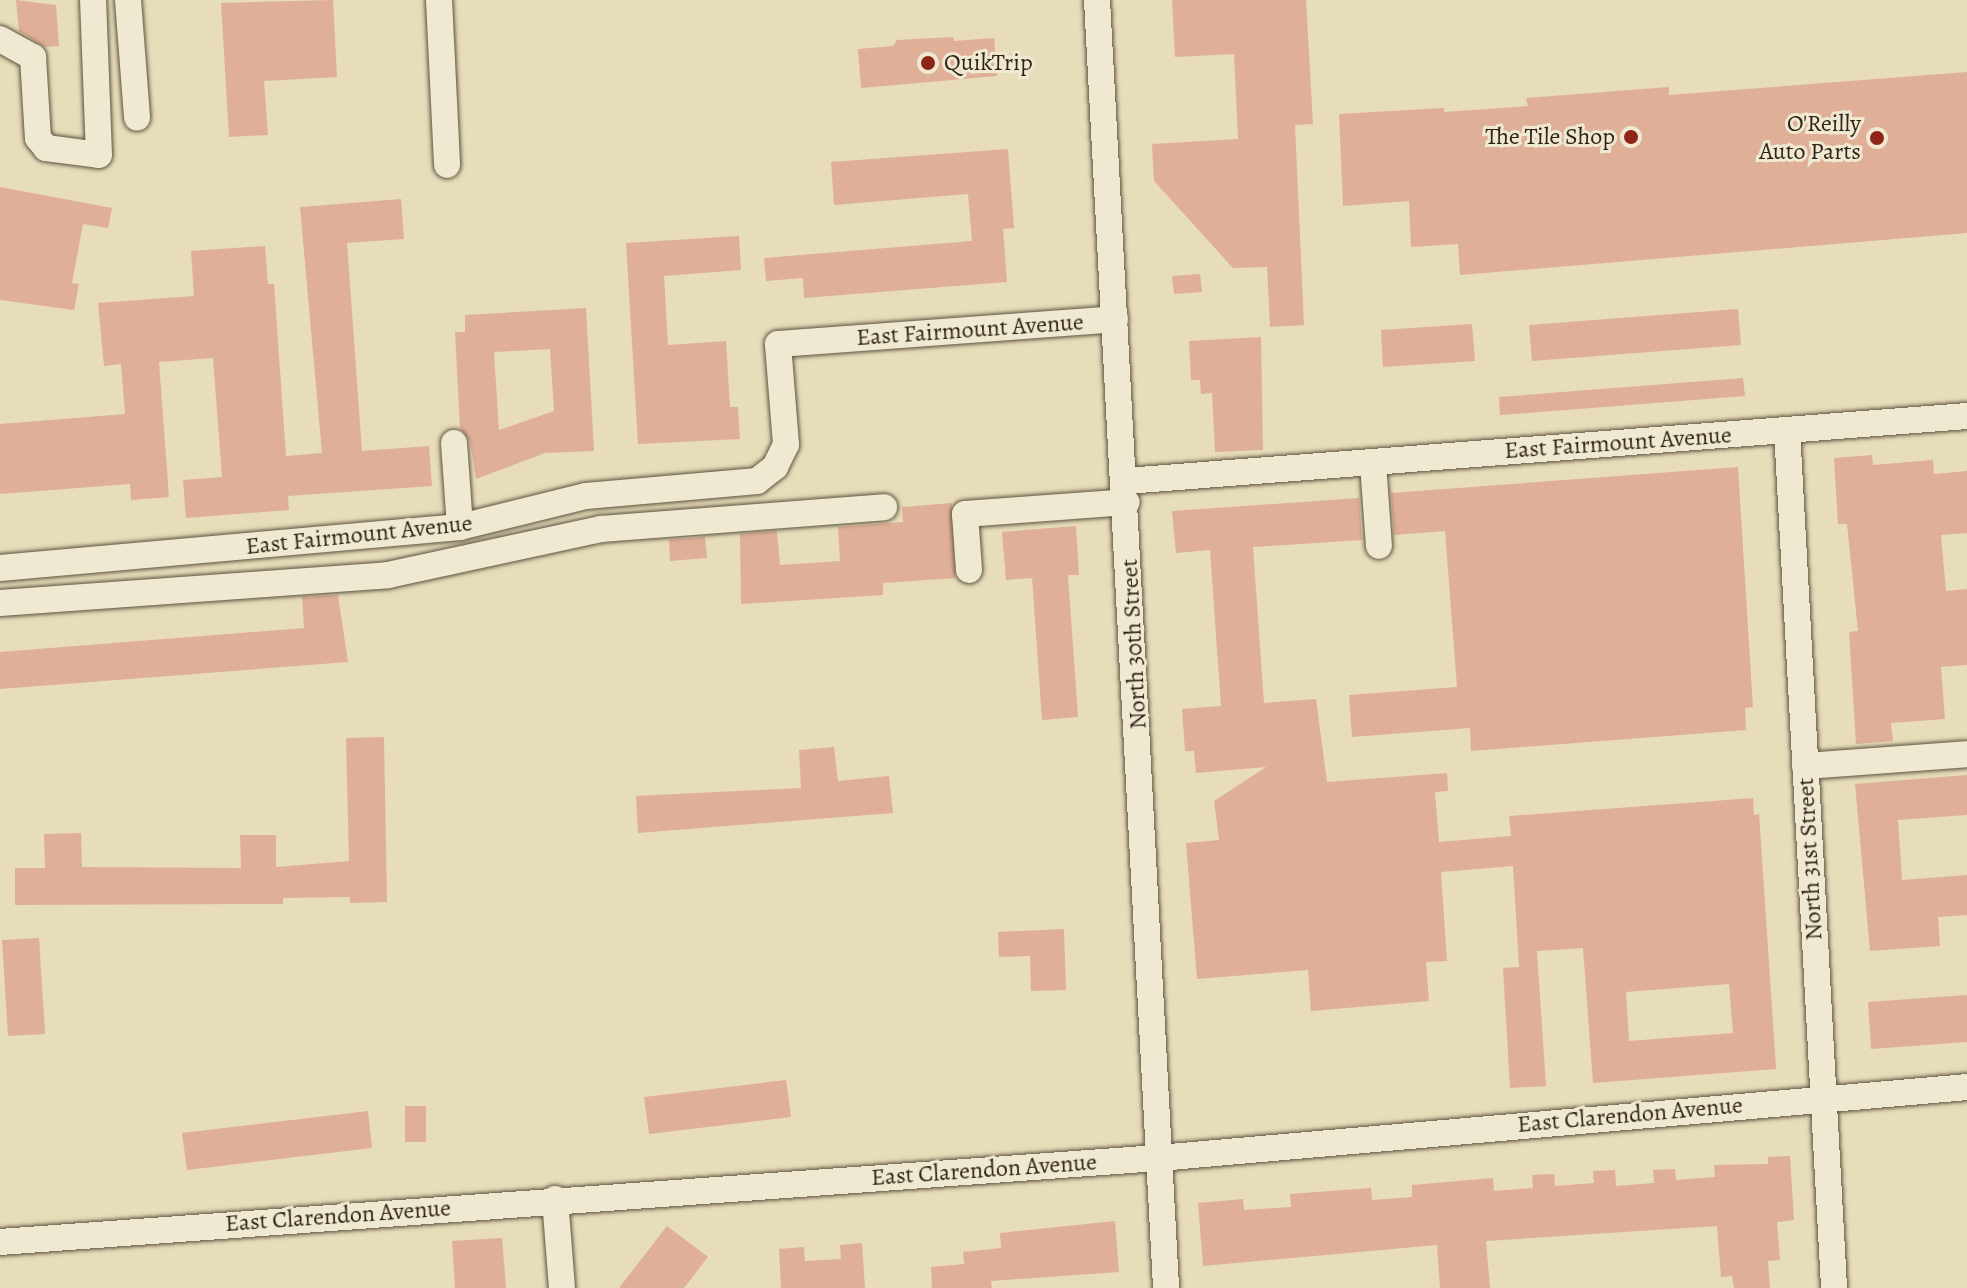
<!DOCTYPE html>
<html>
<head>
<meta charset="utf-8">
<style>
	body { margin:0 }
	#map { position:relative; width:1967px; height:1288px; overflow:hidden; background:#e7ddba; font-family:Alegreya,serif }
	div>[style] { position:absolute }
	.building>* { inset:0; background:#e0af97 }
	.roads { filter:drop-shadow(0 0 2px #5e5240) drop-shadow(0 0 2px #5e5240) }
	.minor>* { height:26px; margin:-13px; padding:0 13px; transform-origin:13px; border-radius:13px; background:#efe9d2 }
	.dots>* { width:22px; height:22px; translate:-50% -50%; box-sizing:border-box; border:4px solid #efe9d2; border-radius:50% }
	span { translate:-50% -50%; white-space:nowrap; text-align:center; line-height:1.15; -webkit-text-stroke:6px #efe9d2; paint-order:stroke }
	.poi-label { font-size:24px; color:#312317 }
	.left { translate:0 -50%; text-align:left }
	.right { translate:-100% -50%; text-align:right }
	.street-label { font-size:24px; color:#312317 }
</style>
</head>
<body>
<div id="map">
	<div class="building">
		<div style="clip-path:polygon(16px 0,56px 5px,59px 46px,45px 47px,19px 31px)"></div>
		<div style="clip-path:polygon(333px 0,337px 77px,264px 81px,268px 135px,229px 137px,221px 3px)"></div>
		<div style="clip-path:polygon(1172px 0,1306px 0,1313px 124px,1295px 125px,1304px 325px,1270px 327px,1267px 267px,1233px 268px,1154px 181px,1152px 144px,1238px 139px,1234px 54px,1175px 57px)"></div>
		<div style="clip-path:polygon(953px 37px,954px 41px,994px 38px,997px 76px,861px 88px,858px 49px,893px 46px,897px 40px)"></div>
		<div style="clip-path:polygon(1967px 72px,1967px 233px,1460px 275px,1458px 244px,1411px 247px,1409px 201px,1343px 206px,1339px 114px,1444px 108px,1444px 112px,1528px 106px,1526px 98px,1669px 87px,1669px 95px)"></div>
		<div style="clip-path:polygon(1008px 149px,1014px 228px,1003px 229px,1007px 282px,804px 298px,803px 278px,766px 281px,764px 258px,972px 241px,968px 194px,834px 205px,831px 162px)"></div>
		<div style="clip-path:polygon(0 187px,112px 208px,108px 228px,83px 224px,72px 283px,79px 284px,74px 310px,0 300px)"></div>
		<div style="clip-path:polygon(401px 199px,404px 239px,347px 243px,362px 451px,429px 446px,432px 486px,288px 496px,289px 510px,186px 518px,183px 480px,222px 477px,213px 358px,159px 362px,169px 497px,131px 500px,130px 484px,0 494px,0 424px,125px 414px,121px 364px,104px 366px,98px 303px,194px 296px,191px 251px,265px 246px,268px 284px,274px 284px,286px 456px,322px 453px,300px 207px)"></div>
		<div style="clip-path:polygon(739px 236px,741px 270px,664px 276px,668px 345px,726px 341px,730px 407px,738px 407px,740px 439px,638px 444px,626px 243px)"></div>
		<div style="clip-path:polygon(1200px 274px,1202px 292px,1174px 294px,1172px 276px)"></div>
		<div style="clip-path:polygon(evenodd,586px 308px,594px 451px,545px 453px,476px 479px,470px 441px,460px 428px,455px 332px,465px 332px,465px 315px,586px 308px,550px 349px,554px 411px,499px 430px,494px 352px,550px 349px)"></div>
		<div style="clip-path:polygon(1738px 309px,1741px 345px,1532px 361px,1529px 325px)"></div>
		<div style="clip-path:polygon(1472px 324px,1475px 361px,1383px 367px,1381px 330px)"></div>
		<div style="clip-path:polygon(1261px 337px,1263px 450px,1215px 452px,1212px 393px,1201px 394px,1200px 380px,1191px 380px,1189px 341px)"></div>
		<div style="clip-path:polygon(1743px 378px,1745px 396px,1500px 415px,1499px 397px)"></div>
		<div style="clip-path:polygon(1872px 455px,1873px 465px,1933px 460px,1934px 474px,1967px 471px,1967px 533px,1941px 535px,1946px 591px,1967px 589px,1967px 665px,1941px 667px,1945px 719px,1891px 723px,1893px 741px,1856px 744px,1849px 632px,1858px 631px,1847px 524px,1838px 524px,1834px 458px)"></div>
		<div style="clip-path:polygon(1738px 467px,1753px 707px,1745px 708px,1746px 730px,1471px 751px,1470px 728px,1352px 737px,1349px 695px,1457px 687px,1445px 531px,1394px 535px,1391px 493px)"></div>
		<div style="clip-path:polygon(evenodd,1359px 498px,1362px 540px,1253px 547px,1264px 703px,1316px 699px,1327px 782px,1447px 773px,1448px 791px,1435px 792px,1439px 842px,1511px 836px,1509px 816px,1753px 798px,1754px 815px,1759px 814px,1776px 1069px,1593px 1083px,1583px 948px,1537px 951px,1546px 1086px,1510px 1088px,1503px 968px,1519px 967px,1513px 866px,1441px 872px,1447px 961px,1426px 962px,1429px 1001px,1311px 1011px,1308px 970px,1197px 979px,1186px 843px,1219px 840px,1214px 801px,1266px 767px,1196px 773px,1194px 751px,1185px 751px,1182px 709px,1221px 706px,1210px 550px,1176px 553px,1172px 511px,1359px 498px,1729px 984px,1733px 1033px,1629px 1041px,1626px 992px,1729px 984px)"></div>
		<div style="clip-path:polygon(952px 503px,955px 578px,883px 583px,883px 595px,741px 604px,740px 534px,777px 531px,780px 565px,840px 561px,838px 527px,903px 522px,902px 507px)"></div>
		<div style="clip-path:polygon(1076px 526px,1079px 575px,1068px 575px,1078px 717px,1042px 720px,1032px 578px,1006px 580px,1002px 532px)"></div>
		<div style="clip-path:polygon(705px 537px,707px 558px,670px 561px,669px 540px)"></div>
		<div style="clip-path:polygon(338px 595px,348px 662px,0 689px,0 652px,304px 628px,302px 597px)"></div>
		<div style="clip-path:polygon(384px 737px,387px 902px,350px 903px,350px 897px,283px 898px,283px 904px,15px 905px,15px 868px,45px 868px,44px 834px,81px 833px,82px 867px,241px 868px,240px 835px,276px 835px,276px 867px,349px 861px,346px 738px)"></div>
		<div style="clip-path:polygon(834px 747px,838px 781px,889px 776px,893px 813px,638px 833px,636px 796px,801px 788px,799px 750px)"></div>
		<div style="clip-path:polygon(1967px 775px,1967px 815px,1898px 820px,1902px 880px,1967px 875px,1967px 915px,1938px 917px,1940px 946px,1870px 951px,1855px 784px)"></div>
		<div style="clip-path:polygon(1064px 929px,1066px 990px,1031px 991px,1030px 956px,999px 957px,998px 932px)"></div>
		<div style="clip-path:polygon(39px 938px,45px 1034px,8px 1036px,2px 940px)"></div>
		<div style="clip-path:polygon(1967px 995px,1967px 1042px,1871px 1049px,1868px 1002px)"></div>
		<div style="clip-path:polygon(786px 1080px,791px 1117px,649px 1134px,644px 1097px)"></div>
		<div style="clip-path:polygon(405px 1106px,426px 1106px,426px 1142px,405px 1142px)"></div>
		<div style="clip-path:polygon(368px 1111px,372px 1148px,187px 1170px,182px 1133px)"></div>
		<div style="clip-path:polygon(1790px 1156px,1794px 1220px,1777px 1222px,1780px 1260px,1768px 1261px,1770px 1288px,1734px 1288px,1732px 1276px,1721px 1277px,1717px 1226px,1486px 1241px,1490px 1288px,1440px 1288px,1437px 1245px,1203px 1266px,1198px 1203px,1243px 1199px,1244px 1210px,1291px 1207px,1290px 1194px,1371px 1188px,1372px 1200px,1412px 1197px,1412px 1185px,1493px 1178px,1494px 1191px,1533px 1188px,1532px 1175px,1554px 1174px,1555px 1186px,1594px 1183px,1593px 1171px,1615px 1170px,1616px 1186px,1654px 1183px,1653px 1170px,1675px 1169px,1676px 1180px,1715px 1177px,1714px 1165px,1768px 1164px,1768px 1157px)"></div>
		<div style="clip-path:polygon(1115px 1221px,1119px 1272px,991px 1281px,992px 1288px,932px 1288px,931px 1267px,964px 1264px,963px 1252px,1001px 1248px,1000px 1233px)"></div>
		<div style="clip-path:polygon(667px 1226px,708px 1257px,684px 1288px,619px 1288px)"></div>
		<div style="clip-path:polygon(502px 1238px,506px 1288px,455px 1288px,452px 1241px)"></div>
		<div style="clip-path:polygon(862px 1243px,865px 1288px,781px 1288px,779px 1249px,804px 1247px,805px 1261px,841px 1259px,840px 1245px)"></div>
	</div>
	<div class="roads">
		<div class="minor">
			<div style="left:128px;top:0;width:118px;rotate:85.6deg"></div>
			<div style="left:439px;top:0;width:165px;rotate:87.2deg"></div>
			<div style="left:1097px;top:0;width:1290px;rotate:86.93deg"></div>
			<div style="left:0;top:39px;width:38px;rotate:29deg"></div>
			<div style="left:33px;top:57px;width:81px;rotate:86.5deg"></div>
			<div style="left:38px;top:138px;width:13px;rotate:51deg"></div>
			<div style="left:46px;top:148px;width:53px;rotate:7.5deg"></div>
			<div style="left:99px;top:155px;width:155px;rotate:-92.2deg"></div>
			<div style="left:1787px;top:430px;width:859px;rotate:86.86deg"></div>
			<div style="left:454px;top:443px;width:84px;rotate:85.9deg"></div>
			<div style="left:1373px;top:463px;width:83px;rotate:85.9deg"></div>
			<div style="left:1126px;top:481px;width:844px;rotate:-4.42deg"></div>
			<div style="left:0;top:568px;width:462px;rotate:-5.1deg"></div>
			<div style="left:460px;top:527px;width:130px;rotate:-13.8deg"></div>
			<div style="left:586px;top:496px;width:172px;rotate:-5deg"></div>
			<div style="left:757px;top:481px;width:23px;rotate:-38deg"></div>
			<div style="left:775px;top:467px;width:25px;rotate:-64deg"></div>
			<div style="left:786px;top:444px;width:100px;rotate:-94.6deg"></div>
			<div style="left:778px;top:344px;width:338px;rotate:-4.2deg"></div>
			<div style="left:969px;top:570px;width:56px;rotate:-94.1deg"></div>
			<div style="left:965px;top:514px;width:162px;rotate:-4.2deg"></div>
			<div style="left:0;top:603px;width:389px;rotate:-4.1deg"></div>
			<div style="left:388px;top:575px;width:218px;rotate:-12.2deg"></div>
			<div style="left:601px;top:529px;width:284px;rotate:-4.4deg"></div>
			<div style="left:1805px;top:766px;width:162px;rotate:-4.2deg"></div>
			<div style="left:555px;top:1199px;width:89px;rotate:85.5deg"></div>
			<div style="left:0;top:1242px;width:1162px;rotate:-4.15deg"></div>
			<div style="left:1159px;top:1158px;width:811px;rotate:-5.02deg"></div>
		</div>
	</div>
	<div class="dots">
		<div style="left:928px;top:63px;background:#8f2418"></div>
		<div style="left:1631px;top:137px;background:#8f2418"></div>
		<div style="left:1877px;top:138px;background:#8f2418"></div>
	</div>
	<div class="poi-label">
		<span class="left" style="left:944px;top:63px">QuikTrip</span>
		<span class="right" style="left:1861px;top:138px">O'Reilly<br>Auto Parts</span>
		<span class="right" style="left:1615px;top:137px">The Tile Shop</span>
	</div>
	<div class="street-label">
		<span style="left:970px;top:330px;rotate:-4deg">East Fairmount Avenue</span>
		<span style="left:1618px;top:443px;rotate:-4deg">East Fairmount Avenue</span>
		<span style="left:359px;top:535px;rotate:-6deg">East Fairmount Avenue</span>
		<span style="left:1134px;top:644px;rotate:-93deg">North 30th Street</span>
		<span style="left:1810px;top:859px;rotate:-93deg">North 31st Street</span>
		<span style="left:1630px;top:1115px;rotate:-5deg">East Clarendon Avenue</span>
		<span style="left:984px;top:1170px;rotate:-4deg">East Clarendon Avenue</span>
		<span style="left:338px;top:1216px;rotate:-4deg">East Clarendon Avenue</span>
	</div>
</div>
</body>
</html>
